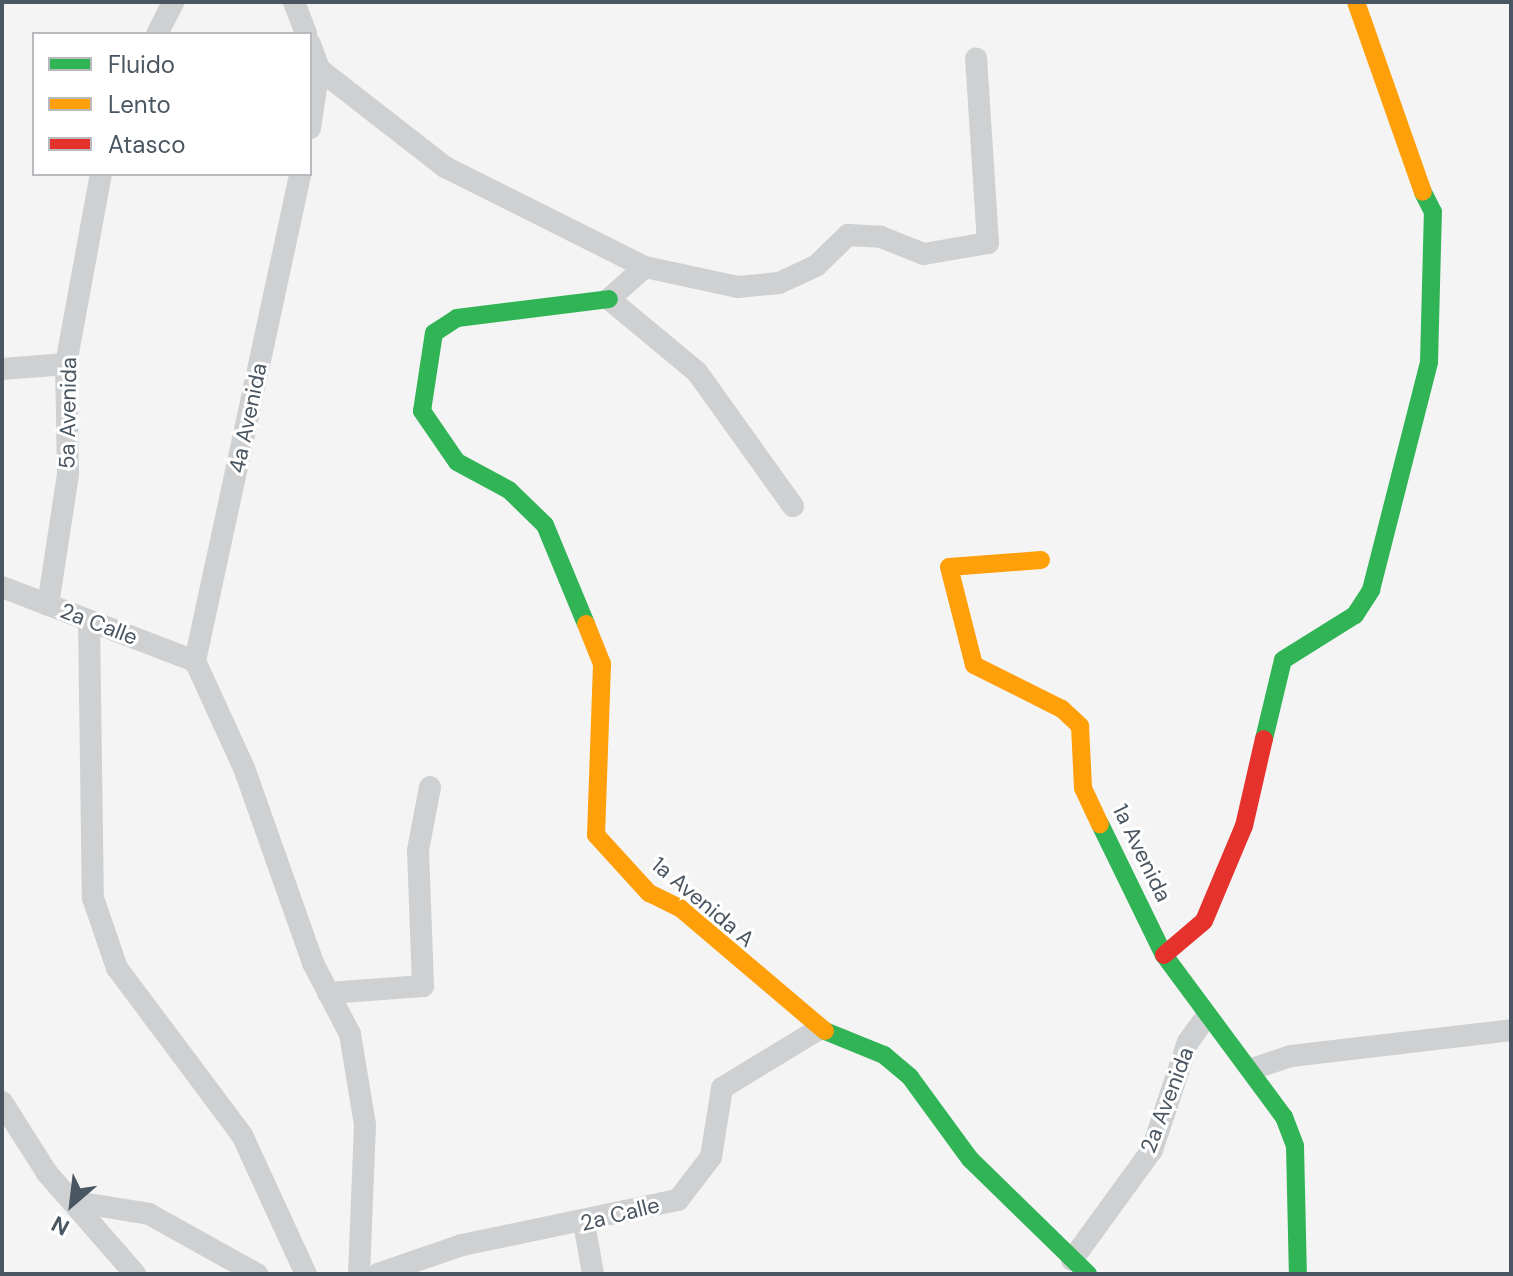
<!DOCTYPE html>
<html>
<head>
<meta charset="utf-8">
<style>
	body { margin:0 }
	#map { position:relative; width:1513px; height:1276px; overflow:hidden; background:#f4f4f4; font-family:"DM Sans",sans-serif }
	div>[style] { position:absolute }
	.street>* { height:22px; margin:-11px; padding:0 11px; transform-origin:11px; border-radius:11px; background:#ced0d2 }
	.fast>* { height:18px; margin:-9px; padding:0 9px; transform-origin:9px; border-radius:9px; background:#30b455 }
	.slow>* { height:18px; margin:-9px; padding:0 9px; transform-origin:9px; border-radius:9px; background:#ff9f0a }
	.jam>* { height:18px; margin:-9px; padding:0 9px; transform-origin:9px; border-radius:9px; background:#e5322d }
	span { translate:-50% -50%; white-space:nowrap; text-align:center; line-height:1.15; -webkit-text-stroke:6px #fff; paint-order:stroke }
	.street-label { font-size:22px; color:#4a5661 }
	.frame { position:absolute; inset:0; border:4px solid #4a5661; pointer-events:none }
	.legend { position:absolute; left:32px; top:32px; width:280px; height:144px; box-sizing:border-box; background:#fff; border:2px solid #b7bbc0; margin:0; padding:10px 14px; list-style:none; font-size:24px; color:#4a5661 }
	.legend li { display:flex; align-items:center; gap:16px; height:40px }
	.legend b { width:40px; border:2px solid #b7bbc0 }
	.north { position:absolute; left:32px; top:1164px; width:80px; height:80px; -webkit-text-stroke:6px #fff; paint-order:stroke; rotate:208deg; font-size:22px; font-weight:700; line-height:32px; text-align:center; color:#4a5661 }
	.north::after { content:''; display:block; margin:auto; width:28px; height:36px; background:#4a5661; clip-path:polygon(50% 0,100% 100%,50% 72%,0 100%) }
</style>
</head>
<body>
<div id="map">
	<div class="street">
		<div style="left:294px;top:2px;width:34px;rotate:69deg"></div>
		<div style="left:157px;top:34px;width:36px;rotate:-63deg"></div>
		<div style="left:310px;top:44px;width:27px;rotate:70deg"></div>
		<div style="left:319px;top:69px;width:60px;rotate:98.7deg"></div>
		<div style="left:319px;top:69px;width:160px;rotate:37.9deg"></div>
		<div style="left:445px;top:167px;width:224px;rotate:26.6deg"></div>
		<div style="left:645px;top:267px;width:48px;rotate:138.4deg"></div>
		<div style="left:609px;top:299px;width:114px;rotate:39.7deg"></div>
		<div style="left:697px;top:372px;width:165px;rotate:54.4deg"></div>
		<div style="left:645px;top:267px;width:95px;rotate:12.1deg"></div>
		<div style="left:738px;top:287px;width:41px;rotate:-5.6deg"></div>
		<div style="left:779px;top:283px;width:41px;rotate:-24.7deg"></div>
		<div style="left:816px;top:266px;width:45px;rotate:-44.1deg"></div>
		<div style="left:848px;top:235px;width:33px;rotate:3deg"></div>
		<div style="left:881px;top:237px;width:46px;rotate:21.6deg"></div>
		<div style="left:924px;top:254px;width:65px;rotate:-9.8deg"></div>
		<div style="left:988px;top:243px;width:185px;rotate:-93.7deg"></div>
		<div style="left:2px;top:369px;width:64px;rotate:-4.5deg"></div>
		<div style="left:2px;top:587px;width:207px;rotate:21deg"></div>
		<div style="left:48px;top:605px;width:133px;rotate:-81.3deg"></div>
		<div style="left:68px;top:474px;width:110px;rotate:-91deg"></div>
		<div style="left:66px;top:364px;width:193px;rotate:-79.6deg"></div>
		<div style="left:89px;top:621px;width:277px;rotate:89.2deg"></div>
		<div style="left:93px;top:898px;width:74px;rotate:71.1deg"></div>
		<div style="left:117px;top:968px;width:209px;rotate:53.2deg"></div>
		<div style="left:242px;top:1135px;width:153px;rotate:65.3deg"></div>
		<div style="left:195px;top:661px;width:118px;rotate:65.4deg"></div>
		<div style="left:244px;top:768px;width:207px;rotate:70.5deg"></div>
		<div style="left:313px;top:963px;width:80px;rotate:62.5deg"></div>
		<div style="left:350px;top:1034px;width:92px;rotate:80.6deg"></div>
		<div style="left:365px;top:1125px;width:149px;rotate:92.3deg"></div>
		<div style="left:195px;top:661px;width:498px;rotate:-77.8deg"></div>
		<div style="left:328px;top:993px;width:95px;rotate:-4.2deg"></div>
		<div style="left:423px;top:986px;width:136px;rotate:-92.1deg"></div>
		<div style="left:418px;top:850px;width:64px;rotate:-79.2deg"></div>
		<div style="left:1252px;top:1069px;width:41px;rotate:-18.4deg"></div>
		<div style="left:1291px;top:1056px;width:222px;rotate:-6.7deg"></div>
		<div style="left:2px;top:1102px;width:84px;rotate:57.6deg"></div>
		<div style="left:47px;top:1173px;width:134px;rotate:48.9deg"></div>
		<div style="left:76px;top:1202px;width:74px;rotate:9.3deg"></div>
		<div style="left:149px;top:1214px;width:124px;rotate:29.1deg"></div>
		<div style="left:584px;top:1223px;width:52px;rotate:80deg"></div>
		<div style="left:1072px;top:1260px;width:136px;rotate:-54deg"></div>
		<div style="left:1152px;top:1150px;width:114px;rotate:-71.6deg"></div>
		<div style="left:1188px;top:1042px;width:31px;rotate:-54deg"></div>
		<div style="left:378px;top:1274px;width:89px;rotate:-19deg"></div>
		<div style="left:462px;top:1245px;width:221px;rotate:-11.8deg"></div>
		<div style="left:678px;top:1200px;width:54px;rotate:-52.5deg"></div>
		<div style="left:711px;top:1157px;width:70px;rotate:-80.9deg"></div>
		<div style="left:722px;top:1088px;width:114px;rotate:-31.3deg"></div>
	</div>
	<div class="fast">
		<div style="left:586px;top:624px;width:107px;rotate:-112.5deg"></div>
		<div style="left:545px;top:525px;width:50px;rotate:-135.8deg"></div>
		<div style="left:509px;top:490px;width:59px;rotate:-151.7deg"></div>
		<div style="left:457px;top:462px;width:62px;rotate:-124.5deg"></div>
		<div style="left:422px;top:411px;width:79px;rotate:-81.3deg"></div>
		<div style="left:434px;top:333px;width:27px;rotate:-33deg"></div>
		<div style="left:457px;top:318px;width:153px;rotate:-7.1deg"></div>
		<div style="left:1264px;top:739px;width:81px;rotate:-76.5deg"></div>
		<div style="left:1283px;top:660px;width:85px;rotate:-32deg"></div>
		<div style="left:1355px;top:615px;width:30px;rotate:-57deg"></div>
		<div style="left:1371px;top:590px;width:235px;rotate:-75.7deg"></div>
		<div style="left:1429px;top:362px;width:150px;rotate:-88.5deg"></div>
		<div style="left:1433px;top:212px;width:22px;rotate:-117deg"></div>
		<div style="left:1100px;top:824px;width:146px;rotate:64deg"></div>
		<div style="left:1164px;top:955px;width:202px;rotate:53.5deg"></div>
		<div style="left:1284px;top:1117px;width:31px;rotate:69deg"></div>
		<div style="left:1295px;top:1146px;width:128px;rotate:88.7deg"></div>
		<div style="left:825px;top:1031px;width:64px;rotate:22.1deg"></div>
		<div style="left:884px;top:1055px;width:34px;rotate:40deg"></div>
		<div style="left:910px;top:1077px;width:102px;rotate:53.8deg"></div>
		<div style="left:970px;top:1159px;width:165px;rotate:44.3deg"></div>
	</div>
	<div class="slow">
		<div style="left:1356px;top:2px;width:201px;rotate:70.6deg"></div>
		<div style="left:1041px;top:560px;width:92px;rotate:175.6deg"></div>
		<div style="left:949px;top:567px;width:101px;rotate:75.7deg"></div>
		<div style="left:974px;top:665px;width:98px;rotate:26.6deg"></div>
		<div style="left:1062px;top:709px;width:25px;rotate:43deg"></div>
		<div style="left:1080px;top:726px;width:62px;rotate:87.2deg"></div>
		<div style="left:1083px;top:788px;width:40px;rotate:65deg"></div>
		<div style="left:586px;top:624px;width:43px;rotate:68.2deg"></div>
		<div style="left:602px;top:664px;width:171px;rotate:92deg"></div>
		<div style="left:596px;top:835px;width:79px;rotate:47.6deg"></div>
		<div style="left:649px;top:893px;width:34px;rotate:26deg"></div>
		<div style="left:680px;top:908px;width:190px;rotate:40.3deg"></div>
	</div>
	<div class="jam">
		<div style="left:1164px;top:955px;width:52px;rotate:-40.4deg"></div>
		<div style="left:1204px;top:921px;width:103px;rotate:-67.2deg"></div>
		<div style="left:1244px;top:826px;width:89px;rotate:-77.1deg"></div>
	</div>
	<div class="street-label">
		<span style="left:68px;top:413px;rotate:-89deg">5a Avenida</span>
		<span style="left:248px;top:418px;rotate:-78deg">4a Avenida</span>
		<span style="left:99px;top:624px;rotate:21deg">2a Calle</span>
		<span style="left:1142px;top:853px;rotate:64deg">1a Avenida</span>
		<span style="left:703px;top:902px;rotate:40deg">1a Avenida A</span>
		<span style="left:1167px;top:1100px;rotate:-69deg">2a Avenida</span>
		<span style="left:620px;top:1214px;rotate:-14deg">2a Calle</span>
	</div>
	<div class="frame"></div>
	<ul class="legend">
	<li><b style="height:10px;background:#30b455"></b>Fluido</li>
	<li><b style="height:10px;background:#ff9f0a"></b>Lento</li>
	<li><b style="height:10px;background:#e5322d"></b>Atasco</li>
	</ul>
	<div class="north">N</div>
</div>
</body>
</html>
